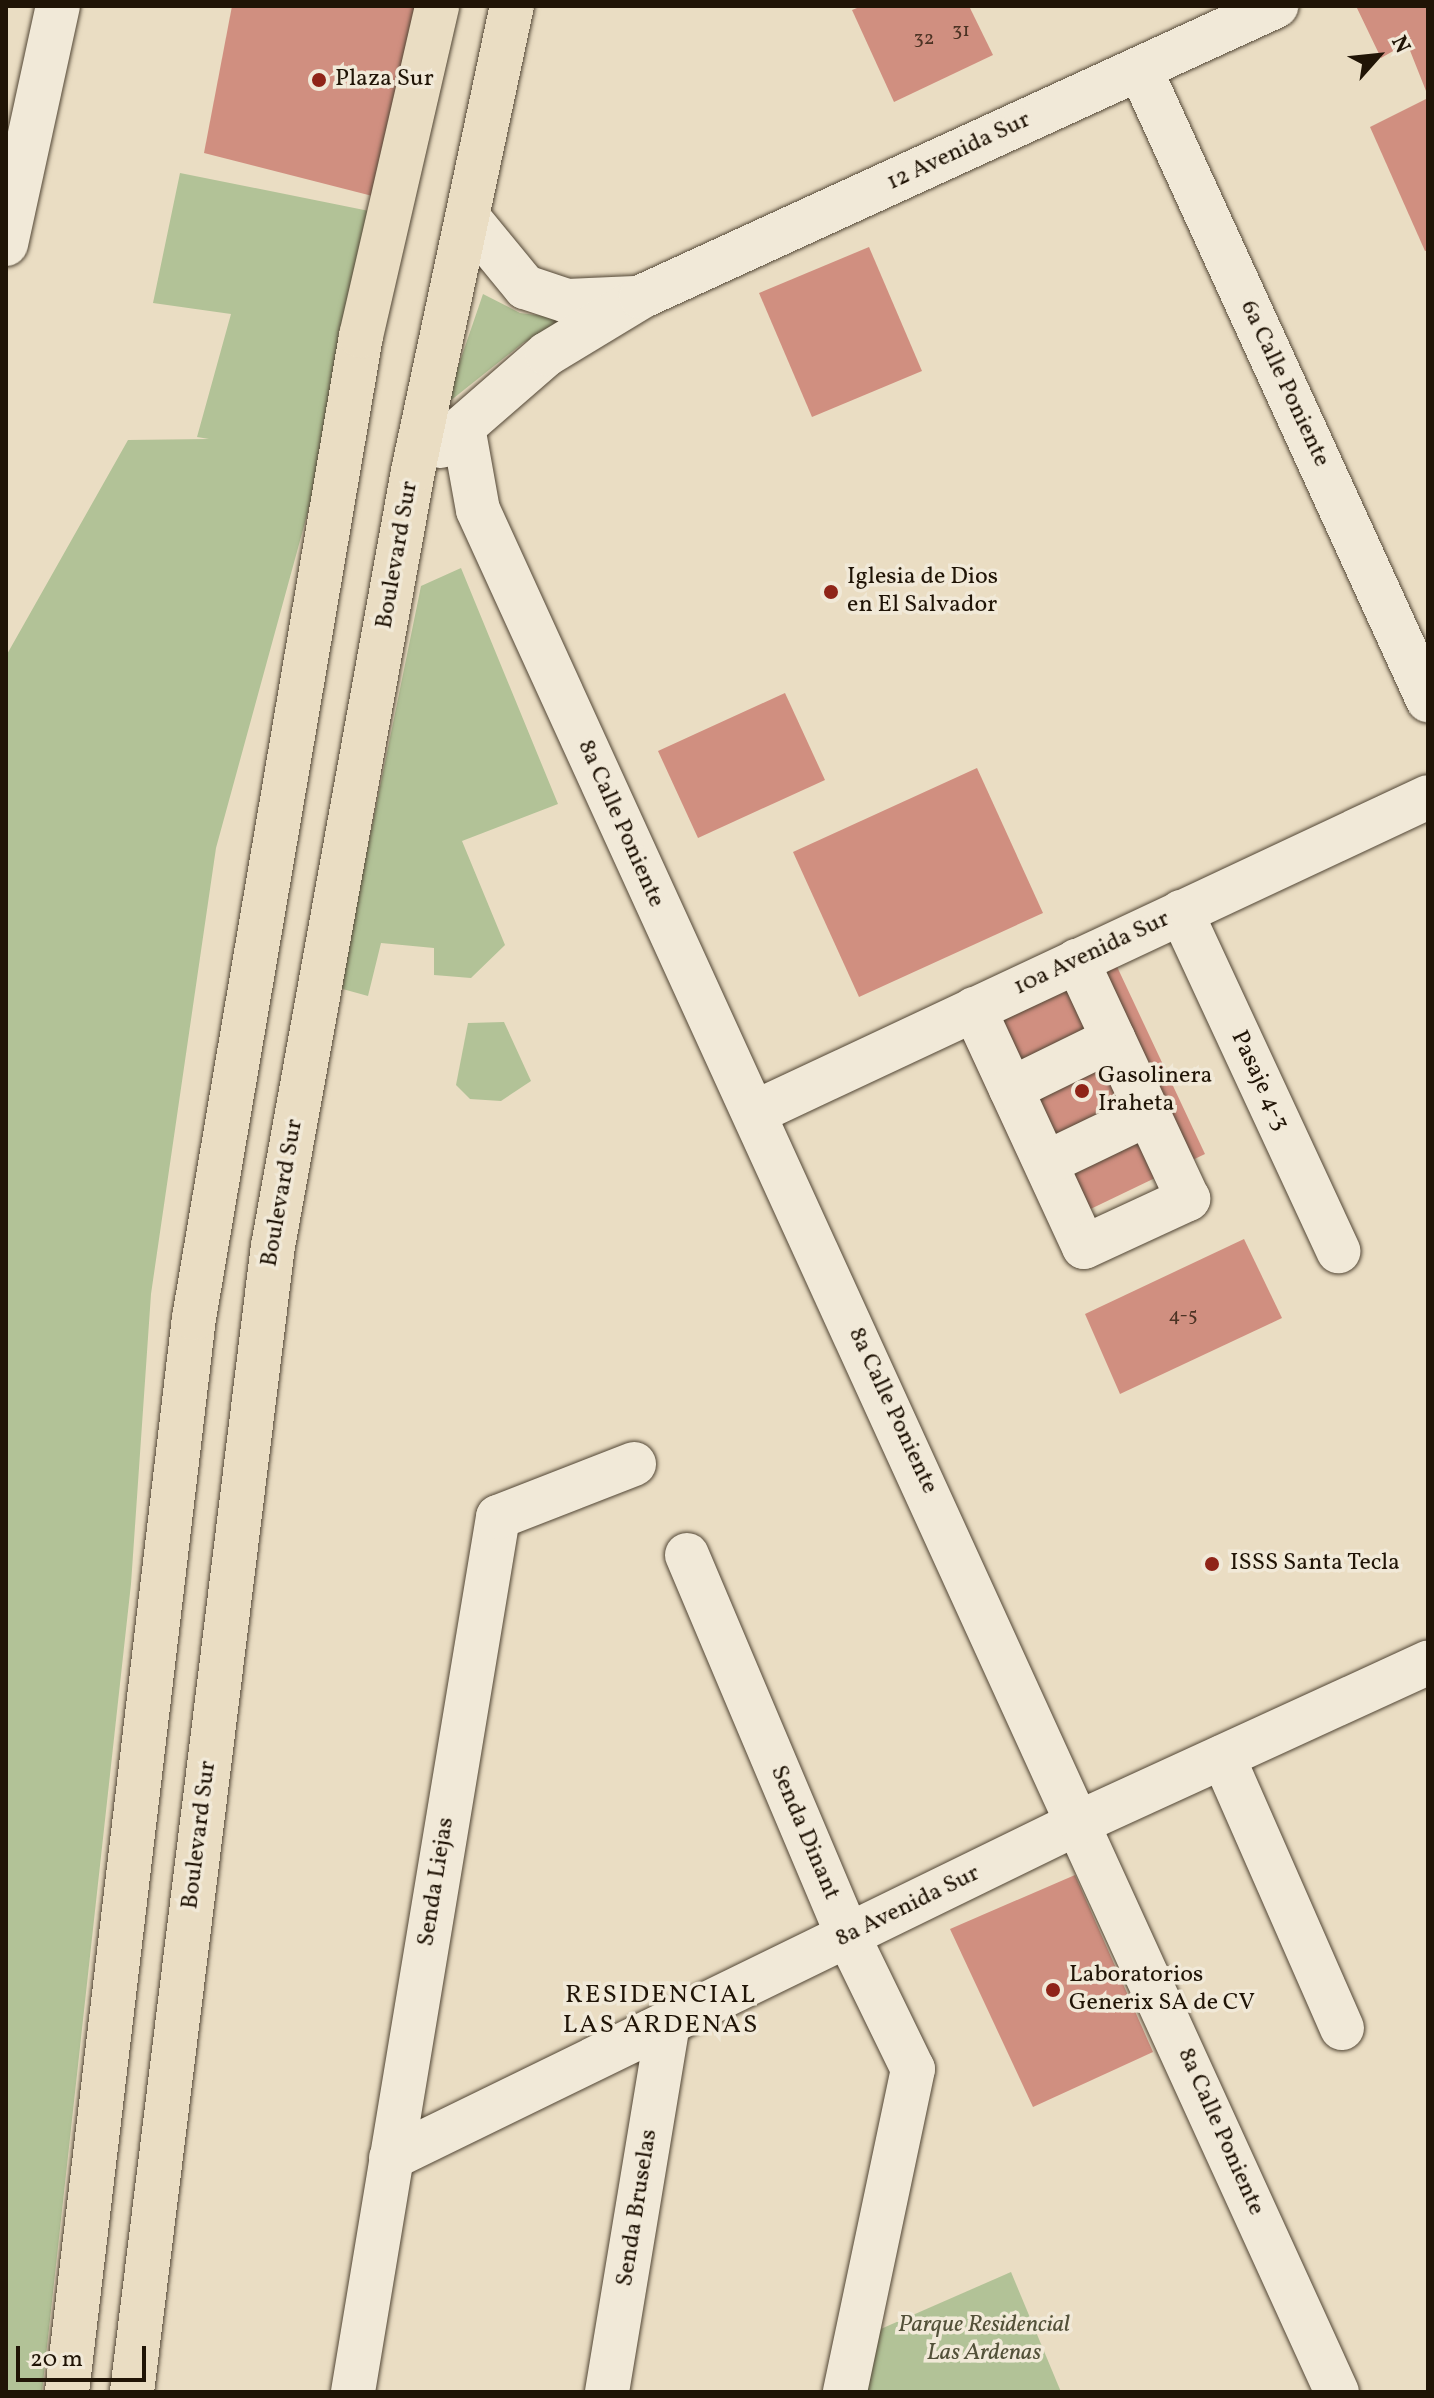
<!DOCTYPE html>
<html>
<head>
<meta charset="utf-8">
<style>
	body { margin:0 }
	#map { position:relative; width:1434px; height:2398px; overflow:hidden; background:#eaddc3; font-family:Vollkorn,serif }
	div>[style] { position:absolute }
	.green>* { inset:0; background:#b2c297 }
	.building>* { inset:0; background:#d08f80 }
	.roads { filter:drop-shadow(0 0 2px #524635) drop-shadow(0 0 2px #524635) }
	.minor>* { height:44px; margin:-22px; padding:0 22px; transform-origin:22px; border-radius:22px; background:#f1e9d8 }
	.highway>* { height:44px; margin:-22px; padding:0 22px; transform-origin:22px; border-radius:22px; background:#eaddc3 }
	.dots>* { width:22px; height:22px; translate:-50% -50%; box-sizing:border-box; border:4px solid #f1e9d8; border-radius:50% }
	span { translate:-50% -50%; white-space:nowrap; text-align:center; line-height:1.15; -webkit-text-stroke:7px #f1e9d8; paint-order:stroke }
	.number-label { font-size:20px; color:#4c3324 }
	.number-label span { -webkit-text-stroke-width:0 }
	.poi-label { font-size:24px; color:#201406 }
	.left { translate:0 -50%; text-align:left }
	.street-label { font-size:24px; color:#201406 }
	.park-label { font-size:24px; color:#535139; font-style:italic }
	.neighbourhood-label { font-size:26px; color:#201406; letter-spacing:2px }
	.frame { position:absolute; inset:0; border:8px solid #201406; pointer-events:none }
	.north { position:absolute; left:1338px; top:16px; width:80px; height:80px; -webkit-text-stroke:6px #f1e9d8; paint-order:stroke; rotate:63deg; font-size:22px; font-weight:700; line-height:32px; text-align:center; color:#201406 }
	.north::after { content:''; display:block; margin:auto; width:28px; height:36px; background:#201406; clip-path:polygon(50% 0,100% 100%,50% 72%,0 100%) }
	.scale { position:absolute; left:16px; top:2346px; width:130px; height:36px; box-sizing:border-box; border:4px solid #201406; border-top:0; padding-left:10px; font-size:24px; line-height:28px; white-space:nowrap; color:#201406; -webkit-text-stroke:6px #f1e9d8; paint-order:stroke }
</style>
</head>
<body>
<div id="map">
	<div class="green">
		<div style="clip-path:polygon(180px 173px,389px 215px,216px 848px,151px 1294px,131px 1584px,42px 2392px,6px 2392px,6px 656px,128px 440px,209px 439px,197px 437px,231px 314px,153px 303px)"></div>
		<div style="clip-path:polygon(483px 294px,520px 313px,568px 319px,523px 343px,445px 405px)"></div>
		<div style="clip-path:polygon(461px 568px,558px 804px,462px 841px,505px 945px,471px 978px,434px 975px,434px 948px,381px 943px,368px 996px,339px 988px,421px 586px)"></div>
		<div style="clip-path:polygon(504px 1022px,531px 1081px,501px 1101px,470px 1099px,456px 1085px,468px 1023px)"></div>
		<div style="clip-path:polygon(1011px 2272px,1061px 2392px,843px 2392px,851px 2342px)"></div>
	</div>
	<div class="building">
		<div style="clip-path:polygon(232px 6px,437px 6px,392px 201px,204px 153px)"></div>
		<div style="clip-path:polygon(862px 6px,969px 6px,993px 55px,894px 102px,852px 10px)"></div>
		<div style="clip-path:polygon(1356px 6px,1428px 6px,1428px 96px,1407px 43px,1381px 58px)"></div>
		<div style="clip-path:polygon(1428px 98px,1428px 250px,1425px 251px,1370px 127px)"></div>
		<div style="clip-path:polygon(869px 247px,922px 371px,812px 417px,759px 293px)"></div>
		<div style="clip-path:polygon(785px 693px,825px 780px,698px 838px,658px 751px)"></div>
		<div style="clip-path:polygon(977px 768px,1043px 913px,859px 997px,793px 852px)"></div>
		<div style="clip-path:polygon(1112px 956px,1205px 1154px,1051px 1228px,958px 1028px)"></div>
		<div style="clip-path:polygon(1244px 1239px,1282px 1318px,1120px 1394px,1085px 1314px)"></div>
		<div style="clip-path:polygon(1075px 1875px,1153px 2052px,1033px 2107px,950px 1929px)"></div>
	</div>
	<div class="roads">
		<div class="minor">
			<div style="left:1140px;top:69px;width:694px;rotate:65.47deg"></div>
			<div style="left:470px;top:220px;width:87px;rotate:50.6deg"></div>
			<div style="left:525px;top:287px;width:44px;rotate:18.4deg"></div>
			<div style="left:567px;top:301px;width:68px;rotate:-2.5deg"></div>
			<div style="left:6px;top:244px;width:244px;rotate:-77.7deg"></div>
			<div style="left:463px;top:427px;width:84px;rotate:79.8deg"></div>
			<div style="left:478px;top:510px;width:2069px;rotate:65.47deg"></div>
			<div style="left:441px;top:446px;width:140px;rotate:-41deg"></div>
			<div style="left:547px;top:354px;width:110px;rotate:-31.2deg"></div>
			<div style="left:641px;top:297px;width:699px;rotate:-24.62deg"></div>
			<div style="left:1181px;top:912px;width:374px;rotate:65.1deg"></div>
			<div style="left:974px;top:1009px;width:262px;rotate:65.2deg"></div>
			<div style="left:1084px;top:1247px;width:115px;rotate:-24.8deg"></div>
			<div style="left:1188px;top:1199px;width:263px;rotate:-115deg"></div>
			<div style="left:1011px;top:1089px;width:114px;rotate:-26.1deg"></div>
			<div style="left:756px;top:1112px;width:742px;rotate:-25.11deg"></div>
			<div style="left:1046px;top:1163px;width:113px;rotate:-25.7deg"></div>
			<div style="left:687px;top:1555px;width:414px;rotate:67.1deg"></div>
			<div style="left:848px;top:1936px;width:148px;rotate:64deg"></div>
			<div style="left:913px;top:2069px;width:330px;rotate:101.9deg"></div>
			<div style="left:1223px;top:1757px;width:296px;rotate:66.3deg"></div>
			<div style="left:391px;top:2158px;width:767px;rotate:-26deg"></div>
			<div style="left:1080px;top:1822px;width:383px;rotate:-24.6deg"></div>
			<div style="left:353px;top:2392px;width:887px;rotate:-80.59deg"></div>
			<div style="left:498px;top:1517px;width:146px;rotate:-21.3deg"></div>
			<div style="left:607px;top:2392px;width:373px;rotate:-80.6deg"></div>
		</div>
		<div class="highway">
			<div style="left:67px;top:2392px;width:1081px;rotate:-83.26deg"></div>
			<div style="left:194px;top:1318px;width:996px;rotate:-80.35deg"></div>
			<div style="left:361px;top:336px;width:339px;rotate:-77deg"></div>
			<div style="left:132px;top:2392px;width:1155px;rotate:-82.99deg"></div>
			<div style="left:273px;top:1246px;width:788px;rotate:-79.76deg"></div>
			<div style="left:413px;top:471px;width:475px;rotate:-78deg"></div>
		</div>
	</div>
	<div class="dots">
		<div style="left:319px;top:80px;background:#8f2418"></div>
		<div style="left:831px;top:592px;background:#8f2418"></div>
		<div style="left:1082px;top:1091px;background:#8f2418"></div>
		<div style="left:1212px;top:1564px;background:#8f2418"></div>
		<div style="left:1053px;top:1990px;background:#8f2418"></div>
	</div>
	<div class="number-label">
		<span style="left:961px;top:31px">31</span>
		<span style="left:924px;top:39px">32</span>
		<span style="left:1183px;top:1316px">4-5</span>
	</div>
	<div class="poi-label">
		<span class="left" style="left:335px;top:80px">Plaza Sur</span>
		<span class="left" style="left:847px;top:592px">Iglesia de Dios<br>en El Salvador</span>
		<span class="left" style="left:1098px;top:1091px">Gasolinera<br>Iraheta</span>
		<span class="left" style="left:1230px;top:1564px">ISSS Santa Tecla</span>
		<span class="left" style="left:1069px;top:1990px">Laboratorios<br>Generix SA de CV</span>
	</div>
	<div class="street-label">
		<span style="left:959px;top:152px;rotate:-25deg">12 Avenida Sur</span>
		<span style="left:1284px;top:384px;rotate:65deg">6a Calle Poniente</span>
		<span style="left:398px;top:555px;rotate:-80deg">Boulevard Sur</span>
		<span style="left:620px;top:824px;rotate:66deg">8a Calle Poniente</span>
		<span style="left:1092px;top:954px;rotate:-25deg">10a Avenida Sur</span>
		<span style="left:1259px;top:1081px;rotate:65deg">Pasaje 4-3</span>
		<span style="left:283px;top:1193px;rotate:-80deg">Boulevard Sur</span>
		<span style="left:892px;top:1411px;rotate:65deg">8a Calle Poniente</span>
		<span style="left:804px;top:1833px;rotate:67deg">Senda Dinant</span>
		<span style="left:200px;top:1835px;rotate:-83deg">Boulevard Sur</span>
		<span style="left:437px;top:1882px;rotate:-81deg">Senda Liejas</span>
		<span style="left:908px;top:1907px;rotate:-26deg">8a Avenida Sur</span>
		<span style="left:1220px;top:2132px;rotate:66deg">8a Calle Poniente</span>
		<span style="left:638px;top:2208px;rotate:-81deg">Senda Bruselas</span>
	</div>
	<div class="park-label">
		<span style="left:984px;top:2340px">Parque Residencial<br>Las Ardenas</span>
	</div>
	<div class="neighbourhood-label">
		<span style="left:661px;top:2011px">RESIDENCIAL<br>LAS ARDENAS</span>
	</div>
	<div class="frame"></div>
	<div class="north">N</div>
	<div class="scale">20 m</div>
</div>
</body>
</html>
